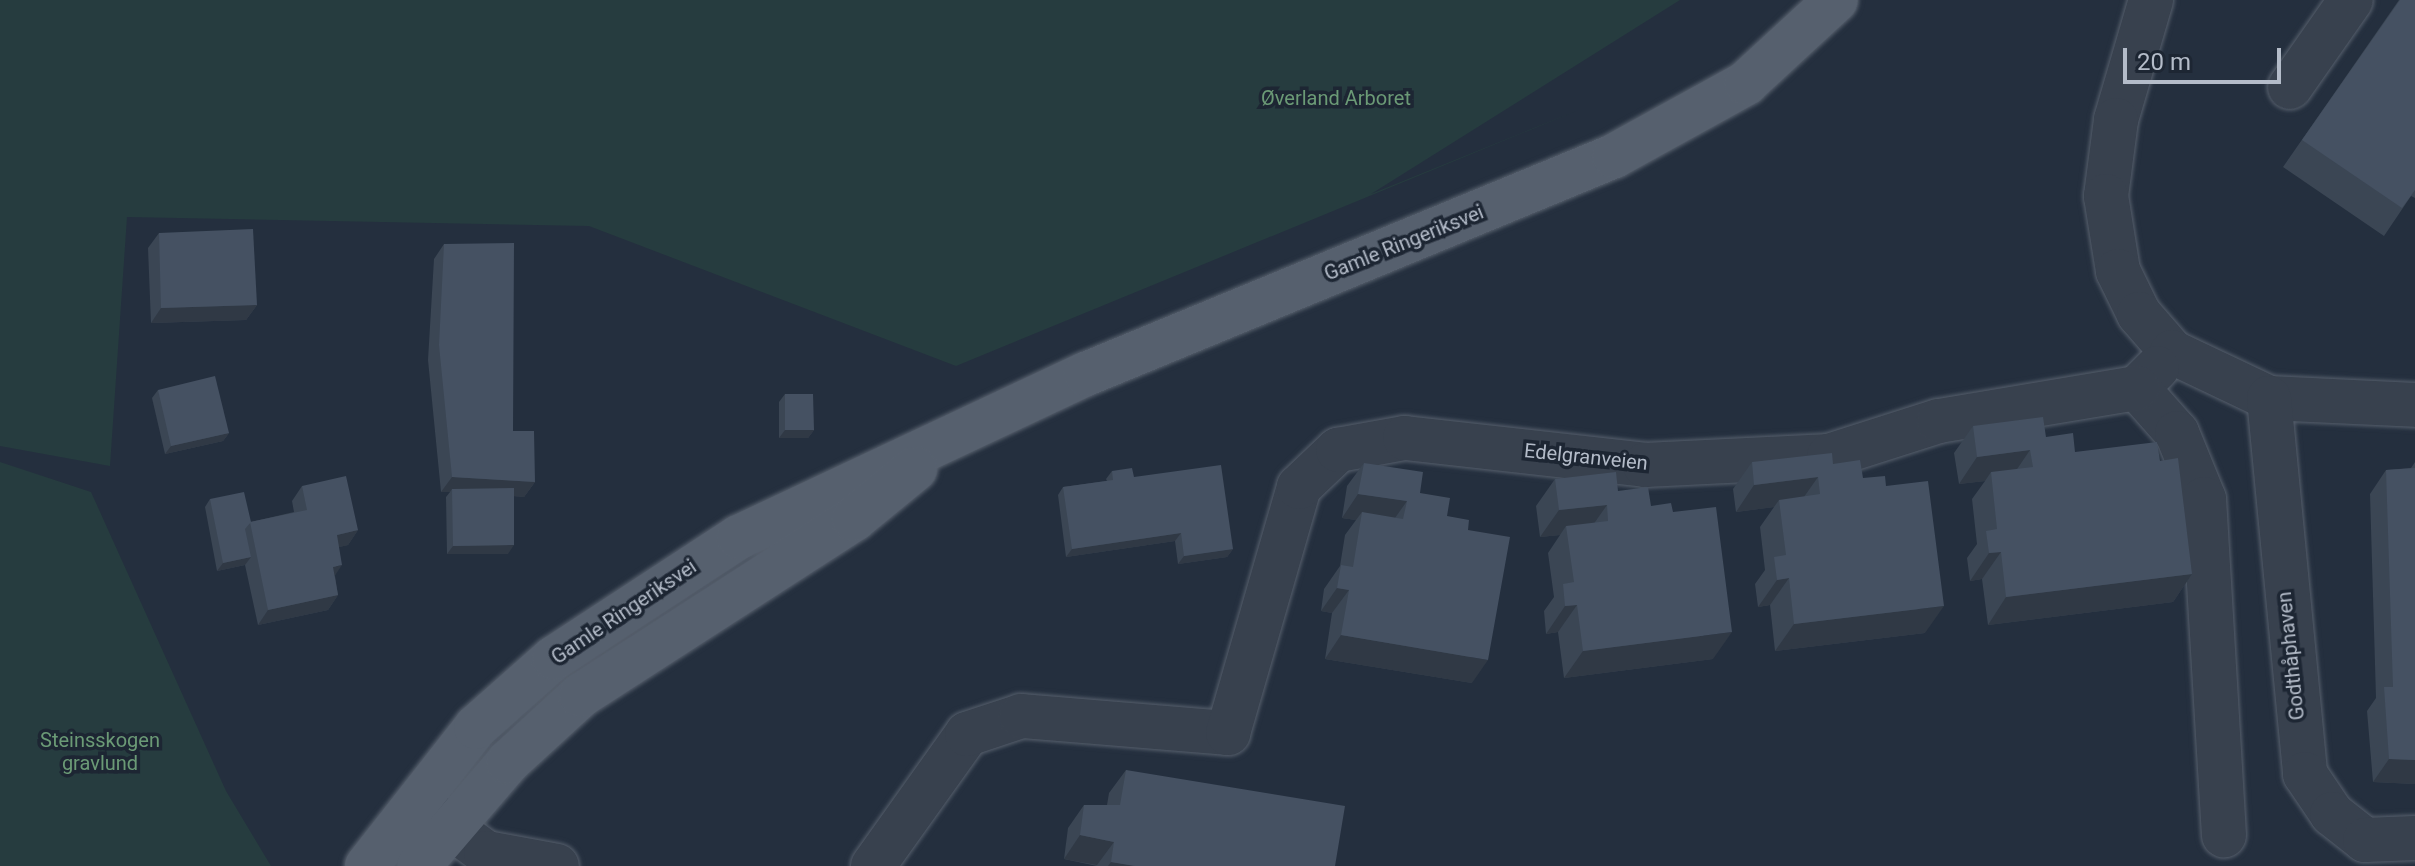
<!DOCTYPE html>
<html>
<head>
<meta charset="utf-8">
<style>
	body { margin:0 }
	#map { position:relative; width:2415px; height:866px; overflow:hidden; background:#242f3e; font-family:Roboto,sans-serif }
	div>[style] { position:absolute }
	.green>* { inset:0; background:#263c3f }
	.roads { filter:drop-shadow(0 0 2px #565f6c) drop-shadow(0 0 2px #565f6c) }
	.minor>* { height:44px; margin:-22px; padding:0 22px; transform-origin:22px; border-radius:22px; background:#38414e }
	.major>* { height:44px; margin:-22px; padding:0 22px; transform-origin:22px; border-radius:22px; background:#56606e }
	.wall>* { inset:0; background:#3b4654 }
	.shaded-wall>* { inset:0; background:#303945 }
	.building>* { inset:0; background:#455162 }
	span { translate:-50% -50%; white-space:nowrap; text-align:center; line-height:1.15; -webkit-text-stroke:7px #1d2633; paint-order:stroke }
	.park-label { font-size:20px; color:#6b9a76 }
	.street-label { font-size:20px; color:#b4bcc9 }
	.scale { position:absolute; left:2123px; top:48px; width:158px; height:36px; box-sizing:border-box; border:4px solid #b4bcc9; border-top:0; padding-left:10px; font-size:24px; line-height:28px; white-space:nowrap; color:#b4bcc9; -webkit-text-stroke:6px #1d2633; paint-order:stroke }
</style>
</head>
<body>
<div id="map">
	<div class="green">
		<div style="clip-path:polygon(0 0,1680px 0,1371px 194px,1581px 109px,956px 366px,589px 226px,127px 217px,110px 466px,0 446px)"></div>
		<div style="clip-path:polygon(0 462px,91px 492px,226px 791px,271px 866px,0 866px)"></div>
	</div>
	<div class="roads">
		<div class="minor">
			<div style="left:2151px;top:0;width:125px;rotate:106.3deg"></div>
			<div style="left:2116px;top:120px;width:77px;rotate:97.5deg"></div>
			<div style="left:2106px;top:196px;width:76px;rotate:80.9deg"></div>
			<div style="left:2118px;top:271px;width:48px;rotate:64deg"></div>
			<div style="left:2139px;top:314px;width:50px;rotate:49deg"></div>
			<div style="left:2172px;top:352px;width:107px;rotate:25.4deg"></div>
			<div style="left:2269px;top:398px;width:146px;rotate:2.7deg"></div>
			<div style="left:2290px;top:87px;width:106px;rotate:-55deg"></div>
			<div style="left:2157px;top:368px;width:28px;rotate:135deg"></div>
			<div style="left:2137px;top:388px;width:60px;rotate:48.4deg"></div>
			<div style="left:2177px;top:433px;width:71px;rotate:67.8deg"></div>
			<div style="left:2204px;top:499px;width:337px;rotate:86.6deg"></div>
			<div style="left:2269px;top:398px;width:378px;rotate:84.5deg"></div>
			<div style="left:2305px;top:774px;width:48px;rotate:56deg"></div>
			<div style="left:2332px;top:814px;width:42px;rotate:38.2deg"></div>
			<div style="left:2365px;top:840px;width:50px;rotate:-2.3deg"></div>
			<div style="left:423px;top:807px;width:78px;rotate:36.1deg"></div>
			<div style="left:486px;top:853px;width:72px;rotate:10.4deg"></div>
			<div style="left:873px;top:866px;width:162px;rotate:-54.5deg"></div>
			<div style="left:967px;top:734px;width:57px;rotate:-18.4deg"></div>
			<div style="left:1021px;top:716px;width:208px;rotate:4.7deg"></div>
			<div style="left:1228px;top:733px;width:256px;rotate:-73.9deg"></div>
			<div style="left:1299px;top:487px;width:54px;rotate:-43.5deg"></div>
			<div style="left:1338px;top:450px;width:68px;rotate:-10.2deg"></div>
			<div style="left:1405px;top:438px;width:242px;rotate:6.4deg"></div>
			<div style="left:1645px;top:465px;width:184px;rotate:-2.8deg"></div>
			<div style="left:1829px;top:456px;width:115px;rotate:-17.7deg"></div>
			<div style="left:1939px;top:421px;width:201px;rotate:-9.5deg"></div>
		</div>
		<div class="major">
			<div style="left:367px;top:866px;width:177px;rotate:-51.9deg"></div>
			<div style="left:476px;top:727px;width:104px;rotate:-41.5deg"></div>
			<div style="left:554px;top:658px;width:221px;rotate:-33.2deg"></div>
			<div style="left:739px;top:537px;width:383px;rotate:-25.2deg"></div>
			<div style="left:1086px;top:374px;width:571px;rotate:-22.43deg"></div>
			<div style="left:1614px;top:156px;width:151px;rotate:-28.9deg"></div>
			<div style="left:1746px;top:83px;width:122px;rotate:-42.7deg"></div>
			<div style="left:419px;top:866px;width:137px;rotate:-49.4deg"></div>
			<div style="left:508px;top:762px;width:99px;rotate:-42.5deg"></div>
			<div style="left:581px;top:695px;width:325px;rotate:-32.8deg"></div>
			<div style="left:854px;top:519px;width:79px;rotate:-39.3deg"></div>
		</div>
	</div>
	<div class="wall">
		<div style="clip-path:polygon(2399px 0,2415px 0,2415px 198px,2411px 196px,2384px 236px,2283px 167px)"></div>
		<div style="clip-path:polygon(159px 233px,257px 305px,246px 320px,151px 323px,148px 248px)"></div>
		<div style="clip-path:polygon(444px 244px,513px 431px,535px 482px,524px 497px,514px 496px,508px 554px,447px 554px,446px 497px,450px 492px,441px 492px,428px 360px,434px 259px)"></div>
		<div style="clip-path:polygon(158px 390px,229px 433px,223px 441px,165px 454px,152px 398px)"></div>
		<div style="clip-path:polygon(785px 394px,814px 430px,808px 438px,779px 438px,779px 402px)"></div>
		<div style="clip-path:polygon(1973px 426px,2046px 437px,2075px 452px,2160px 461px,2192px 574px,2173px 602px,1988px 625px,1982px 579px,1970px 581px,1967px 558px,1977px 544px,1972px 499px,1985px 481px,1959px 484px,1954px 453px)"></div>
		<div style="clip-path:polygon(1752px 462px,1833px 464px,1863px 478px,1886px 486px,1925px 633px,1775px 651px,1770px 605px,1758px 607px,1755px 584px,1765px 570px,1760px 527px,1774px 507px,1736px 512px,1733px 489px)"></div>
		<div style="clip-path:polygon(2415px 462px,2415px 784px,2373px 782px,2367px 711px,2376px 698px,2370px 494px,2386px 470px,2411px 468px)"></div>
		<div style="clip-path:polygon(1364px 463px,1420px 493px,1447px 516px,1468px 530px,1472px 683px,1325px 659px,1332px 613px,1321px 611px,1324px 589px,1340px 566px,1345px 535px,1356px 520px,1342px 518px,1347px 486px)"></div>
		<div style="clip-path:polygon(1112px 471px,1134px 477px,1233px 549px,1227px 557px,1178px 564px,1175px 541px,1066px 557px,1058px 495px,1063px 487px,1107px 481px,1106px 479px)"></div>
		<div style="clip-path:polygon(1555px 479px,1618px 491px,1651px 506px,1713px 659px,1564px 678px,1558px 632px,1546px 634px,1544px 611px,1554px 597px,1548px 553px,1560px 535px,1540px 537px,1536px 506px)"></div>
		<div style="clip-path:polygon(302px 486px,358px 530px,348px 545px,339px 547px,335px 576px,338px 595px,328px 610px,258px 625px,245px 565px,217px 571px,205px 507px,210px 499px,251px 522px,294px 512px,292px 501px)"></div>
		<div style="clip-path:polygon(1126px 770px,1335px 866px,1097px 866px,1064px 859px,1068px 828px,1084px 805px,1107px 805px,1109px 793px)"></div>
	</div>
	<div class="shaded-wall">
		<div style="clip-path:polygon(257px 305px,246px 320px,151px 323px,161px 308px)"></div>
		<div style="clip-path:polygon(785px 430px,814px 430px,808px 438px,779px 438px)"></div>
		<div style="clip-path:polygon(229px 433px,223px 441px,165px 454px,171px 446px)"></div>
		<div style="clip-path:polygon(2030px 450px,2011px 478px,1991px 472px,1985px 481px,1959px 484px,1977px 457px)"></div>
		<div style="clip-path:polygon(452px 477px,535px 482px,524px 497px,452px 492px,452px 489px,450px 492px,441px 492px)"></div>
		<div style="clip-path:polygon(1818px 477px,1799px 504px,1779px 500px,1774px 507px,1736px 512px,1754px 485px)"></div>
		<div style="clip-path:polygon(1358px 494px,1407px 501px,1390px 525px,1362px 512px,1356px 520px,1342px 518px)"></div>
		<div style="clip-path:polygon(1607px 505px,1588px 532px,1566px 526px,1560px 535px,1540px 537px,1559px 510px)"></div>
		<div style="clip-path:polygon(358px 530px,348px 545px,326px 550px,337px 535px)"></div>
		<div style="clip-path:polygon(1181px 533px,1175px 541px,1066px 557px,1072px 549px)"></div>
		<div style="clip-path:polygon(514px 545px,508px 554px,447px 554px,453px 546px)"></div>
		<div style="clip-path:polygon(1233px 549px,1227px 557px,1178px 564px,1184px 556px)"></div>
		<div style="clip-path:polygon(2001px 552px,1982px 579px,1970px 581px,1989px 553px)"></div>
		<div style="clip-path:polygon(251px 557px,245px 565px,217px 571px,223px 563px)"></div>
		<div style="clip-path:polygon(342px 565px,332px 580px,333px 567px)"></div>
		<div style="clip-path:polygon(2192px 574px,2173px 602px,1988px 625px,2006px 597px)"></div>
		<div style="clip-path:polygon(1789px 578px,1770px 605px,1758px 607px,1777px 580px)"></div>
		<div style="clip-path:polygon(1337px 588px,1349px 590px,1332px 613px,1321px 611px)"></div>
		<div style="clip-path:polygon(338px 595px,328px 610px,258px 625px,268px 610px)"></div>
		<div style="clip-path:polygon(1577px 605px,1558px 632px,1546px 634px,1565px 606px)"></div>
		<div style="clip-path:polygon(1944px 606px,1925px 633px,1775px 651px,1794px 624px)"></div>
		<div style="clip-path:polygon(1732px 632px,1713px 659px,1564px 678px,1583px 651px)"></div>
		<div style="clip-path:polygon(1341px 635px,1488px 660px,1472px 683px,1325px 659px)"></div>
		<div style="clip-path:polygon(2389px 759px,2415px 760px,2415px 784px,2373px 782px)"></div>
		<div style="clip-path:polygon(1080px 835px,1114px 842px,1097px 865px,1064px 859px)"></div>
		<div style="clip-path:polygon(1111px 862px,1135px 866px,1108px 866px)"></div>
	</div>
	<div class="building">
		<div style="clip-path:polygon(2400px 0,2415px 0,2415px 190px,2402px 208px,2302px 140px)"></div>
		<div style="clip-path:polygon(253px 229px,257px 305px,161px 308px,159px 233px)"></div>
		<div style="clip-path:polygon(514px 243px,513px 431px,534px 431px,535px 482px,452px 477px,439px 345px,444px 244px)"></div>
		<div style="clip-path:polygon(215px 376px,229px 433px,171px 446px,158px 390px)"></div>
		<div style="clip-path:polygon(785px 394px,813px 394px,814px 430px,785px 430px)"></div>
		<div style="clip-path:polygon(2043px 417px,2046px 437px,2073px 433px,2075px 452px,2157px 442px,2160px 461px,2178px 458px,2192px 574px,2006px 597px,2001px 552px,1989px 553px,1986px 531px,1997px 529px,1991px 472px,2033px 467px,2030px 450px,1977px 457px,1973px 426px)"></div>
		<div style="clip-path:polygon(1832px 453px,1833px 464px,1860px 460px,1863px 478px,1885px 476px,1886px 486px,1928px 481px,1944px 606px,1794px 624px,1789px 578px,1777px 580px,1774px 557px,1786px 555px,1779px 500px,1820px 494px,1818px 477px,1754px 485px,1752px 462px)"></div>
		<div style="clip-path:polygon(1364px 463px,1423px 472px,1420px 493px,1450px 498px,1447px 516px,1469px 520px,1468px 530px,1510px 537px,1488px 660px,1341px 635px,1349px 590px,1337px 588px,1341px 565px,1353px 567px,1362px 512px,1403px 519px,1407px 501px,1358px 494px)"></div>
		<div style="clip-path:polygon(1221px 465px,1233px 549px,1184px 556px,1181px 533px,1072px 549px,1063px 487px,1113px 480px,1112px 471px,1132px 468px,1134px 477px)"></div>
		<div style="clip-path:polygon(2415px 468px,2415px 760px,2389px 759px,2384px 687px,2393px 687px,2386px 470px)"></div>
		<div style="clip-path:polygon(1616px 472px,1618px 491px,1648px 487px,1651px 506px,1671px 503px,1673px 512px,1716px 507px,1732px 632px,1583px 651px,1577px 605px,1565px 606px,1563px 584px,1574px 582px,1566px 526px,1608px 521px,1607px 505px,1559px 510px,1555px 479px)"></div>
		<div style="clip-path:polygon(346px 476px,358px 530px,337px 535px,342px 565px,333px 567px,338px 595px,268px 610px,250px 522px,307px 510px,302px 486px)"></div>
		<div style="clip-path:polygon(514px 488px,514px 545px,453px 546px,452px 489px)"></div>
		<div style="clip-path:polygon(244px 492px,251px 522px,245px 529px,251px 557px,223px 563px,210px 499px)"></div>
		<div style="clip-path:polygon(1126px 770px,1345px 806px,1335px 866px,1135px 866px,1111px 862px,1114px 842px,1080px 835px,1084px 805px,1120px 805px)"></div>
	</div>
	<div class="park-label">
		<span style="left:1336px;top:98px">Øverland Arboret</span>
		<span style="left:100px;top:752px">Steinsskogen<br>gravlund</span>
	</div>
	<div class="street-label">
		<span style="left:1404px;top:243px;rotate:-22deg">Gamle Ringeriksvei</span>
		<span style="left:1586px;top:457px;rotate:6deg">Edelgranveien</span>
		<span style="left:624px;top:612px;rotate:-34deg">Gamle Ringeriksvei</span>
		<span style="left:2291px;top:656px;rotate:-96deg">Godthåphaven</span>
	</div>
	<div class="scale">20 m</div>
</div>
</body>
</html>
